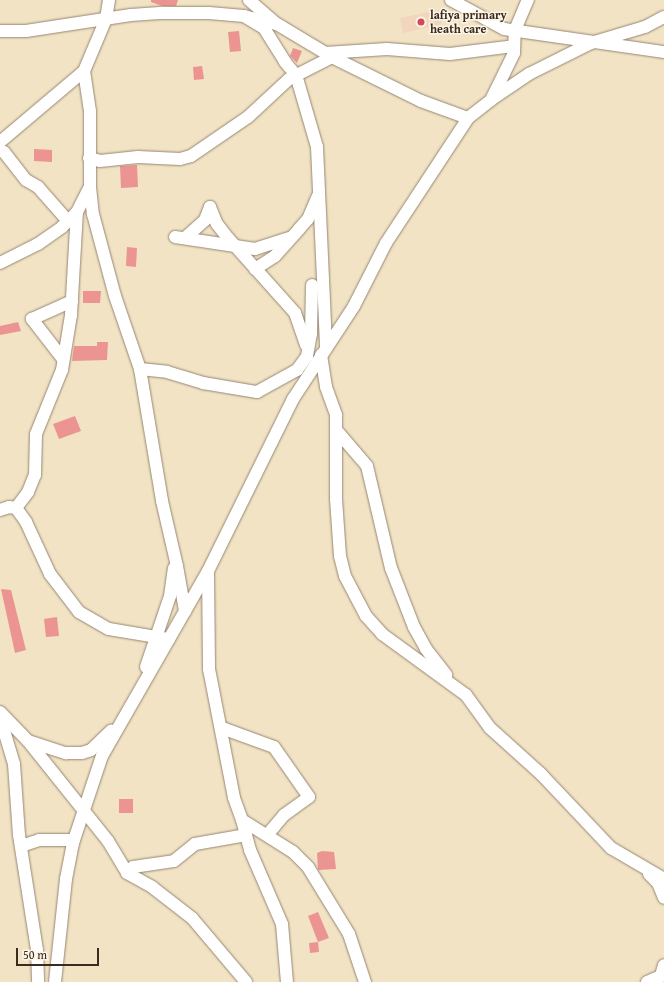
<!DOCTYPE html>
<html>
<head>
<meta charset="utf-8">
<style>
	body { margin:0 }
	#map { position:relative; width:664px; height:982px; overflow:hidden; background:#f2e3c5; font-family:"Gentium Book Plus",serif }
	div>[style] { position:absolute }
	.built>* { inset:0; background:#f2d5bd }
	.building>* { inset:0; background:#ec9492 }
	.roads { filter:drop-shadow(0 0 1px #968672) drop-shadow(0 0 1px #968672) }
	.street>* { height:12px; margin:-6px; padding:0 6px; transform-origin:6px; border-radius:6px; background:#fff }
	.dots>* { width:11px; height:11px; translate:-50% -50%; box-sizing:border-box; border:2px solid #fcf5e5; border-radius:50% }
	span { translate:-50% -50%; white-space:nowrap; text-align:center; line-height:1.15; -webkit-text-stroke:3px #fcf5e5; paint-order:stroke }
	.poi-label { font-size:12px; color:#3b2a1e; font-weight:700 }
	.left { translate:0 -50%; text-align:left }
	.scale { position:absolute; left:16px; top:948px; width:83px; height:18px; box-sizing:border-box; border:2px solid #3b2a1e; border-top:0; padding-left:5px; font-size:12px; line-height:14px; white-space:nowrap; color:#3b2a1e; -webkit-text-stroke:3px #fcf5e5; paint-order:stroke }
</style>
</head>
<body>
<div id="map">
	<div class="built">
		<div style="clip-path:polygon(439px 10px,442px 24px,403px 33px,400px 18px)"></div>
	</div>
	<div class="building">
		<div style="clip-path:polygon(151px 0,178px 0,176px 6px,162px 6px,151px 2px)"></div>
		<div style="clip-path:polygon(239px 31px,241px 51px,230px 52px,228px 32px)"></div>
		<div style="clip-path:polygon(293px 48px,302px 51px,297px 63px,290px 56px)"></div>
		<div style="clip-path:polygon(202px 66px,204px 79px,194px 80px,193px 67px)"></div>
		<div style="clip-path:polygon(34px 149px,52px 150px,52px 162px,34px 161px)"></div>
		<div style="clip-path:polygon(137px 165px,138px 187px,121px 188px,120px 166px)"></div>
		<div style="clip-path:polygon(127px 247px,137px 248px,136px 267px,126px 266px)"></div>
		<div style="clip-path:polygon(83px 291px,101px 291px,100px 303px,83px 303px)"></div>
		<div style="clip-path:polygon(18px 322px,21px 331px,0 335px,0 326px)"></div>
		<div style="clip-path:polygon(97px 342px,108px 342px,107px 360px,72px 361px,74px 346px,97px 346px)"></div>
		<div style="clip-path:polygon(75px 416px,81px 431px,59px 439px,53px 424px)"></div>
		<div style="clip-path:polygon(1px 589px,11px 590px,26px 650px,15px 653px)"></div>
		<div style="clip-path:polygon(57px 617px,59px 636px,46px 637px,44px 619px)"></div>
		<div style="clip-path:polygon(119px 799px,133px 799px,133px 813px,119px 813px)"></div>
		<div style="clip-path:polygon(322px 851px,334px 852px,336px 869px,318px 870px,317px 853px)"></div>
		<div style="clip-path:polygon(318px 912px,329px 938px,318px 942px,308px 916px)"></div>
		<div style="clip-path:polygon(318px 942px,319px 952px,310px 953px,309px 943px)"></div>
	</div>
	<div class="roads">
		<div class="street">
			<div style="left:109px;top:0;width:19px;rotate:99deg"></div>
			<div style="left:106px;top:19px;width:56px;rotate:112.9deg"></div>
			<div style="left:84px;top:71px;width:40px;rotate:81.5deg"></div>
			<div style="left:90px;top:111px;width:76px;rotate:90deg"></div>
			<div style="left:90px;top:187px;width:27px;rotate:84deg"></div>
			<div style="left:93px;top:214px;width:85px;rotate:75deg"></div>
			<div style="left:115px;top:296px;width:77px;rotate:71.1deg"></div>
			<div style="left:140px;top:369px;width:134px;rotate:80.5deg"></div>
			<div style="left:162px;top:501px;width:67px;rotate:77deg"></div>
			<div style="left:177px;top:566px;width:46px;rotate:79.9deg"></div>
			<div style="left:249px;top:0;width:37px;rotate:41deg"></div>
			<div style="left:277px;top:24px;width:64px;rotate:31deg"></div>
			<div style="left:332px;top:57px;width:99px;rotate:26.3deg"></div>
			<div style="left:421px;top:101px;width:50px;rotate:19.9deg"></div>
			<div style="left:451px;top:0;width:60px;rotate:28.7deg"></div>
			<div style="left:504px;top:29px;width:162px;rotate:8.2deg"></div>
			<div style="left:244px;top:16px;width:23px;rotate:31deg"></div>
			<div style="left:264px;top:28px;width:40px;rotate:58deg"></div>
			<div style="left:285px;top:62px;width:17px;rotate:50deg"></div>
			<div style="left:296px;top:75px;width:75px;rotate:73.7deg"></div>
			<div style="left:317px;top:147px;width:201px;rotate:87.4deg"></div>
			<div style="left:0;top:31px;width:26px"></div>
			<div style="left:26px;top:31px;width:106px;rotate:-8.7deg"></div>
			<div style="left:131px;top:15px;width:32px;rotate:-4deg"></div>
			<div style="left:163px;top:13px;width:46px"></div>
			<div style="left:209px;top:13px;width:35px;rotate:5deg"></div>
			<div style="left:244px;top:16px;width:34px;rotate:14deg"></div>
			<div style="left:325px;top:53px;width:62px;rotate:-3.7deg"></div>
			<div style="left:387px;top:49px;width:63px;rotate:4.5deg"></div>
			<div style="left:450px;top:54px;width:64px;rotate:-7.1deg"></div>
			<div style="left:492px;top:99px;width:45px;rotate:-34deg"></div>
			<div style="left:529px;top:74px;width:69px;rotate:-26.6deg"></div>
			<div style="left:591px;top:43px;width:56px;rotate:-16.5deg"></div>
			<div style="left:645px;top:27px;width:21px;rotate:-28deg"></div>
			<div style="left:0;top:142px;width:110px;rotate:-40.2deg"></div>
			<div style="left:0;top:151px;width:4px;rotate:14deg"></div>
			<div style="left:4px;top:152px;width:36px;rotate:52deg"></div>
			<div style="left:26px;top:180px;width:14px;rotate:30deg"></div>
			<div style="left:38px;top:187px;width:44px;rotate:48.7deg"></div>
			<div style="left:89px;top:158px;width:11px;rotate:15deg"></div>
			<div style="left:100px;top:161px;width:38px;rotate:-6deg"></div>
			<div style="left:138px;top:157px;width:42px;rotate:2.7deg"></div>
			<div style="left:180px;top:159px;width:11px;rotate:-15deg"></div>
			<div style="left:191px;top:156px;width:69px;rotate:-34.4deg"></div>
			<div style="left:248px;top:117px;width:56px;rotate:-42.8deg"></div>
			<div style="left:289px;top:79px;width:48px;rotate:-27.1deg"></div>
			<div style="left:210px;top:207px;width:18px;rotate:68deg"></div>
			<div style="left:217px;top:224px;width:18px;rotate:52deg"></div>
			<div style="left:228px;top:238px;width:101px;rotate:48.2deg"></div>
			<div style="left:295px;top:313px;width:34px;rotate:71deg"></div>
			<div style="left:175px;top:237px;width:81px;rotate:8.5deg"></div>
			<div style="left:255px;top:249px;width:36px;rotate:-18deg"></div>
			<div style="left:185px;top:238px;width:27px;rotate:-42deg"></div>
			<div style="left:205px;top:220px;width:14px;rotate:-69deg"></div>
			<div style="left:0;top:263px;width:42px;rotate:-26.6deg"></div>
			<div style="left:38px;top:244px;width:29px;rotate:-35deg"></div>
			<div style="left:62px;top:227px;width:21px;rotate:-45deg"></div>
			<div style="left:77px;top:212px;width:28px;rotate:-63deg"></div>
			<div style="left:255px;top:269px;width:24px;rotate:-33deg"></div>
			<div style="left:275px;top:256px;width:36px;rotate:-48deg"></div>
			<div style="left:299px;top:229px;width:13px;rotate:-48deg"></div>
			<div style="left:308px;top:219px;width:25px;rotate:-67deg"></div>
			<div style="left:321px;top:355px;width:32px;rotate:81deg"></div>
			<div style="left:326px;top:387px;width:30px;rotate:70deg"></div>
			<div style="left:336px;top:415px;width:84px;rotate:90deg"></div>
			<div style="left:336px;top:499px;width:57px;rotate:86deg"></div>
			<div style="left:340px;top:556px;width:21px;rotate:76deg"></div>
			<div style="left:345px;top:576px;width:45px;rotate:62.3deg"></div>
			<div style="left:366px;top:616px;width:24px;rotate:48deg"></div>
			<div style="left:382px;top:634px;width:104px;rotate:36deg"></div>
			<div style="left:466px;top:695px;width:41px;rotate:54deg"></div>
			<div style="left:490px;top:728px;width:69px;rotate:42deg"></div>
			<div style="left:541px;top:774px;width:102px;rotate:46.6deg"></div>
			<div style="left:611px;top:848px;width:61px;rotate:30.3deg"></div>
			<div style="left:63px;top:359px;width:51px;rotate:-127.8deg"></div>
			<div style="left:32px;top:319px;width:44px;rotate:-24.2deg"></div>
			<div style="left:140px;top:369px;width:27px;rotate:6deg"></div>
			<div style="left:167px;top:372px;width:38px;rotate:17deg"></div>
			<div style="left:203px;top:383px;width:55px;rotate:9.5deg"></div>
			<div style="left:257px;top:392px;width:46px;rotate:-28.8deg"></div>
			<div style="left:297px;top:370px;width:17px;rotate:-54deg"></div>
			<div style="left:307px;top:356px;width:22px;rotate:-80deg"></div>
			<div style="left:311px;top:334px;width:49px;rotate:-88.8deg"></div>
			<div style="left:337px;top:431px;width:46px;rotate:49.4deg"></div>
			<div style="left:367px;top:466px;width:105px;rotate:76.8deg"></div>
			<div style="left:391px;top:568px;width:63px;rotate:68.7deg"></div>
			<div style="left:414px;top:627px;width:25px;rotate:61deg"></div>
			<div style="left:426px;top:649px;width:33px;rotate:52deg"></div>
			<div style="left:16px;top:508px;width:20px;rotate:-53deg"></div>
			<div style="left:28px;top:492px;width:18px;rotate:-68deg"></div>
			<div style="left:35px;top:475px;width:41px;rotate:-88.6deg"></div>
			<div style="left:36px;top:434px;width:69px;rotate:-67.9deg"></div>
			<div style="left:62px;top:370px;width:56px;rotate:-80.7deg"></div>
			<div style="left:71px;top:315px;width:103px;rotate:-86.7deg"></div>
			<div style="left:0;top:510px;width:9px;rotate:-18deg"></div>
			<div style="left:9px;top:507px;width:7px;rotate:8deg"></div>
			<div style="left:16px;top:508px;width:17px;rotate:54deg"></div>
			<div style="left:26px;top:522px;width:57px;rotate:65.2deg"></div>
			<div style="left:50px;top:574px;width:48px;rotate:52.7deg"></div>
			<div style="left:79px;top:612px;width:34px;rotate:30deg"></div>
			<div style="left:109px;top:629px;width:61px;rotate:9.5deg"></div>
			<div style="left:208px;top:572px;width:97px;rotate:89.4deg"></div>
			<div style="left:209px;top:669px;width:131px;rotate:79deg"></div>
			<div style="left:234px;top:798px;width:23px;rotate:70deg"></div>
			<div style="left:242px;top:820px;width:60px;rotate:32.1deg"></div>
			<div style="left:293px;top:852px;width:21px;rotate:45deg"></div>
			<div style="left:308px;top:867px;width:79px;rotate:58.5deg"></div>
			<div style="left:349px;top:934px;width:51px;rotate:71.6deg"></div>
			<div style="left:146px;top:667px;width:75px;rotate:-71.3deg"></div>
			<div style="left:170px;top:596px;width:28px;rotate:-82deg"></div>
			<div style="left:0;top:712px;width:40px;rotate:46deg"></div>
			<div style="left:28px;top:741px;width:128px;rotate:51.3deg"></div>
			<div style="left:108px;top:841px;width:37px;rotate:59deg"></div>
			<div style="left:127px;top:873px;width:29px;rotate:29deg"></div>
			<div style="left:152px;top:887px;width:51px;rotate:37.8deg"></div>
			<div style="left:192px;top:918px;width:84px;rotate:49.8deg"></div>
			<div style="left:0;top:717px;width:49px;rotate:73.4deg"></div>
			<div style="left:14px;top:764px;width:71px;rotate:86deg"></div>
			<div style="left:19px;top:835px;width:116px;rotate:81.1deg"></div>
			<div style="left:37px;top:950px;width:32px;rotate:88deg"></div>
			<div style="left:222px;top:728px;width:55px;rotate:20.1deg"></div>
			<div style="left:274px;top:747px;width:61px;rotate:55deg"></div>
			<div style="left:309px;top:797px;width:31px;rotate:144deg"></div>
			<div style="left:284px;top:815px;width:25px;rotate:130deg"></div>
			<div style="left:28px;top:741px;width:40px;rotate:18deg"></div>
			<div style="left:66px;top:753px;width:16px"></div>
			<div style="left:82px;top:753px;width:9px;rotate:-18deg"></div>
			<div style="left:91px;top:750px;width:28px;rotate:-44deg"></div>
			<div style="left:242px;top:820px;width:31px;rotate:75deg"></div>
			<div style="left:250px;top:850px;width:81px;rotate:66.6deg"></div>
			<div style="left:282px;top:924px;width:58px;rotate:85.1deg"></div>
			<div style="left:21px;top:846px;width:19px;rotate:-18deg"></div>
			<div style="left:39px;top:840px;width:35px"></div>
			<div style="left:127px;top:873px;width:8px;rotate:-45deg"></div>
			<div style="left:133px;top:867px;width:41px;rotate:-8.3deg"></div>
			<div style="left:174px;top:861px;width:27px;rotate:-39deg"></div>
			<div style="left:195px;top:844px;width:52px;rotate:-10deg"></div>
			<div style="left:649px;top:874px;width:13px;rotate:45deg"></div>
			<div style="left:658px;top:883px;width:16px;rotate:68deg"></div>
			<div style="left:55px;top:982px;width:104px;rotate:-83.9deg"></div>
			<div style="left:66px;top:879px;width:37px;rotate:-79deg"></div>
			<div style="left:73px;top:843px;width:92px;rotate:-71.6deg"></div>
			<div style="left:102px;top:756px;width:213px;rotate:-60.2deg"></div>
			<div style="left:208px;top:571px;width:192px;rotate:-63.7deg"></div>
			<div style="left:293px;top:399px;width:111px;rotate:-56.7deg"></div>
			<div style="left:354px;top:306px;width:71px;rotate:-63.1deg"></div>
			<div style="left:386px;top:243px;width:149px;rotate:-56.7deg"></div>
			<div style="left:468px;top:118px;width:29px;rotate:-38deg"></div>
			<div style="left:491px;top:100px;width:52px;rotate:-63.9deg"></div>
			<div style="left:514px;top:53px;width:23px;rotate:-88deg"></div>
			<div style="left:515px;top:30px;width:33px;rotate:-67deg"></div>
			<div style="left:647px;top:982px;width:15px;rotate:-23deg"></div>
			<div style="left:661px;top:976px;width:11px;rotate:-75deg"></div>
		</div>
	</div>
	<div class="dots">
		<div style="left:421px;top:22px;background:#d1495b"></div>
	</div>
	<div class="poi-label">
		<span class="left" style="left:430px;top:22px">lafiya primary<br>heath care</span>
	</div>
	<div class="scale">50 m</div>
</div>
</body>
</html>
